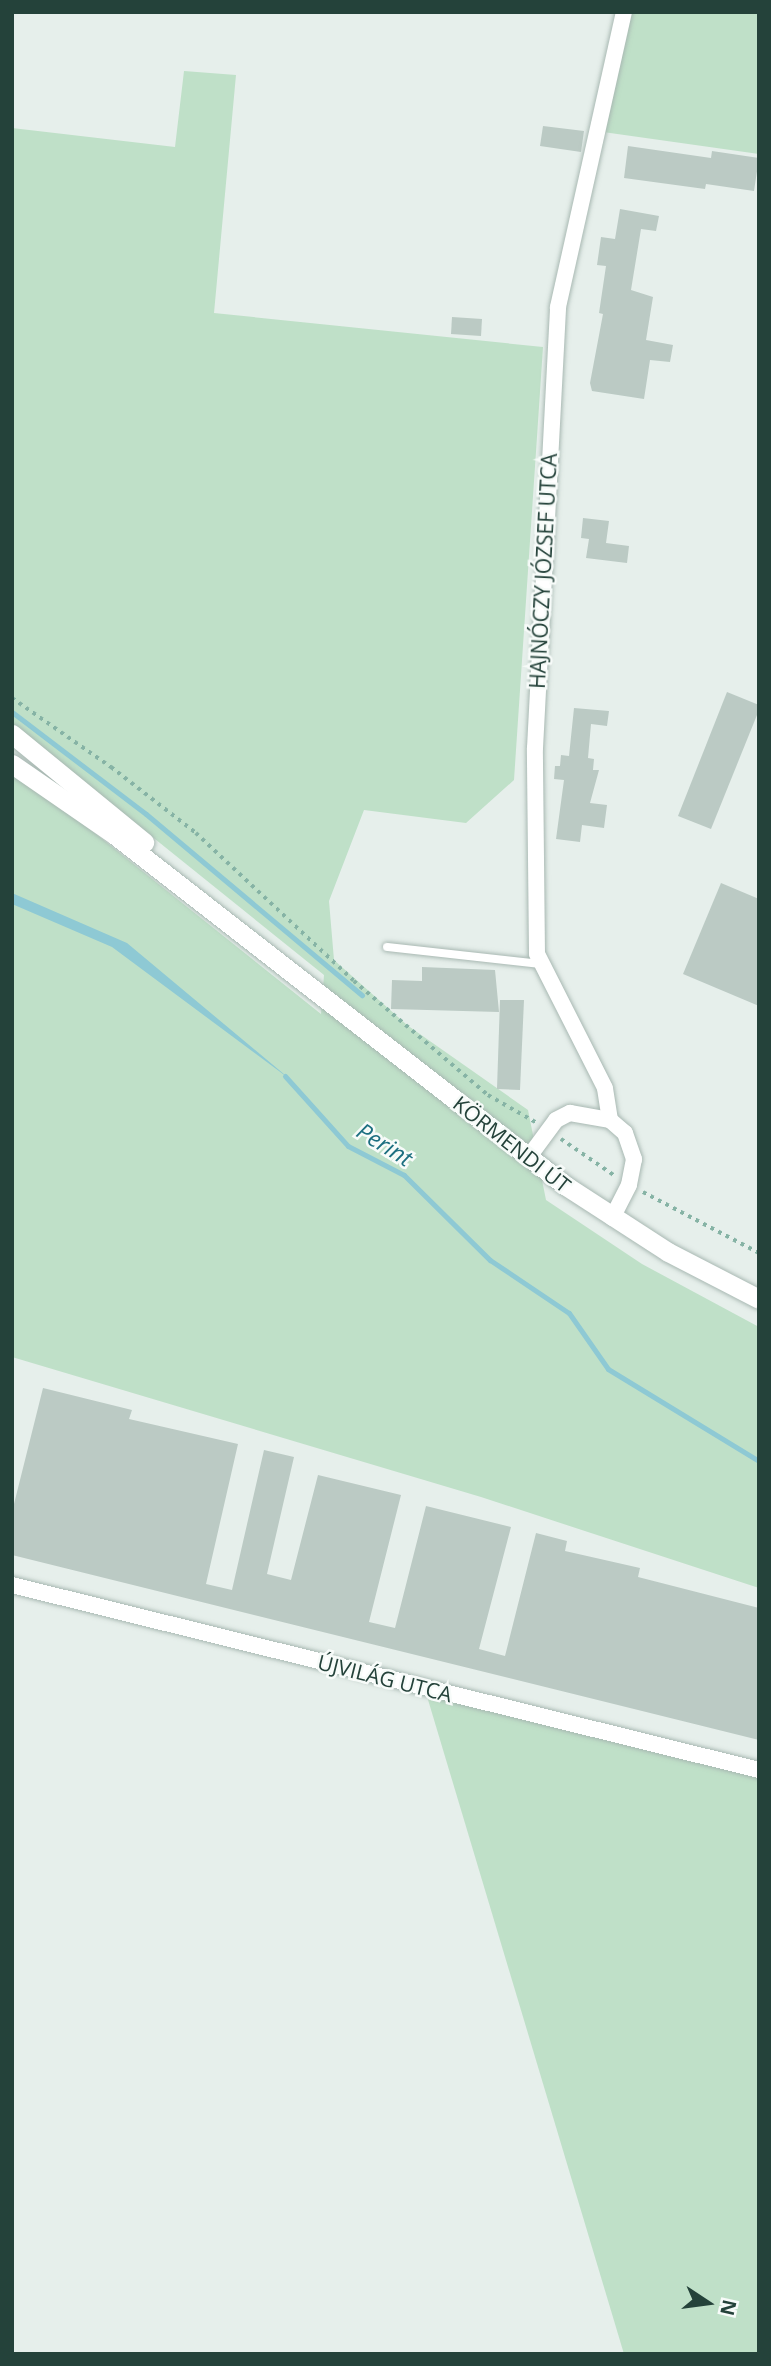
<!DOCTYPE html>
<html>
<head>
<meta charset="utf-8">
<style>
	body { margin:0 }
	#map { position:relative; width:771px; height:2366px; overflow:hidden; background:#e6efeb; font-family:"Open Sans",sans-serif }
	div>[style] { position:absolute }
	.green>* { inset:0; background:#bfe0c8 }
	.water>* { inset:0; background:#8ec9d4 }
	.stream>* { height:5px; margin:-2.5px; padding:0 2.5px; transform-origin:2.5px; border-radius:2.5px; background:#8ec9d4 }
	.building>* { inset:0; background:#bbcac4 }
	.path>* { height:3.5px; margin-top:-1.75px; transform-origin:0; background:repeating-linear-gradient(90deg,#86b3a5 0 3.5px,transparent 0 8.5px) }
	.roads { filter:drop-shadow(0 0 2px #a8b8b2) drop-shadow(0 0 2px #a8b8b2) }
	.service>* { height:8px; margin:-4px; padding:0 4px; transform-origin:4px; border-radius:4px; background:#fff }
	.minor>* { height:16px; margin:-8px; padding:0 8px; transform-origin:8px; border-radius:8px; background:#fff }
	.tertiary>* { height:19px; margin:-9.5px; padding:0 9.5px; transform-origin:9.5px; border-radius:9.5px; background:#fff }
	span { translate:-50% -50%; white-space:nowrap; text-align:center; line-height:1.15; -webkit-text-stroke:5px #f7fbf9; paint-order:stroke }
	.street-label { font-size:21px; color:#24423a }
	.water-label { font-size:23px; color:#1c6f80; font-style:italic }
	.frame { position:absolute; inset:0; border:14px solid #24423a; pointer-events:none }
	.north { position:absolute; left:673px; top:2268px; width:70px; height:70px; -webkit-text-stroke:5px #f7fbf9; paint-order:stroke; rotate:103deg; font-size:19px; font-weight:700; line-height:28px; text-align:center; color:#24423a }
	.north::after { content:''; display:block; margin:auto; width:24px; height:32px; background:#24423a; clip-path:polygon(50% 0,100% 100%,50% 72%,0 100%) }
</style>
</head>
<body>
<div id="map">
	<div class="green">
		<div style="clip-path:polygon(624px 12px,759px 12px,759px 154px,596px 131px)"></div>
		<div style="clip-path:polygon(184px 71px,236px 75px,214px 313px,543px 347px,514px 780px,466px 823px,364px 810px,329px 901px,334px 960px,407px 1025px,528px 1110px,546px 1200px,642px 1264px,759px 1327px,759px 1588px,481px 1497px,12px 1357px,12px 773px,61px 806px,321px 1014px,324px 975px,12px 724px,12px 128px,175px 147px)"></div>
		<div style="clip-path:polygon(426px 1693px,759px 1769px,759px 2354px,624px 2354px)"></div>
	</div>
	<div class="water">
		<div style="clip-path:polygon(12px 893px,127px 943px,291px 1080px,112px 947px,12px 904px)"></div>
	</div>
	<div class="stream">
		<div style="left:12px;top:712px;width:168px;rotate:37.3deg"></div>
		<div style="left:146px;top:814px;width:282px;rotate:40deg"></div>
		<div style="left:285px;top:1076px;width:94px;rotate:48deg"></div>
		<div style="left:348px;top:1146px;width:63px;rotate:27.4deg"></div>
		<div style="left:404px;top:1175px;width:121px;rotate:44.7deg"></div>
		<div style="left:490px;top:1260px;width:95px;rotate:33.9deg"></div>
		<div style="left:569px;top:1313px;width:68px;rotate:55.1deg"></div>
		<div style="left:608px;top:1369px;width:177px;rotate:31.4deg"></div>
	</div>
	<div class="building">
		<div style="clip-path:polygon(543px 126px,584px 131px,581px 152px,540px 146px)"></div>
		<div style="clip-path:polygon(628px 146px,711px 158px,712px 151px,759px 158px,754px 191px,706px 184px,705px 189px,624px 178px)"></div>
		<div style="clip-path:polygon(620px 209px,659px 216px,656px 231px,641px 229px,631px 290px,653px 297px,646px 340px,673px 345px,670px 362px,650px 360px,644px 399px,592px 391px,590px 383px,603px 314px,599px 313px,606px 266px,597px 265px,601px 237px,615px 239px)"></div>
		<div style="clip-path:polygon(452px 317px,482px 319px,481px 336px,451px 334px)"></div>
		<div style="clip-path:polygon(583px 518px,609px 521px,606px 543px,629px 546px,627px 563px,586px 558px,589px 539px,581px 538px)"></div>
		<div style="clip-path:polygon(727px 692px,759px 705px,759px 710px,711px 829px,678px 816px)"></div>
		<div style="clip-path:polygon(574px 708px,609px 711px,607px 726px,591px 724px,588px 758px,594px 759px,593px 770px,599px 770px,590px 803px,607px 805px,604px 828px,582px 825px,580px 842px,556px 839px,564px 780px,554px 779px,555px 766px,560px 766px,561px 755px,569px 756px)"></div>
		<div style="clip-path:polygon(721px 883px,759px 899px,759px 1006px,683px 974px)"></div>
		<div style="clip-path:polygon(422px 967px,495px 970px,499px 1012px,391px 1009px,392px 980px,422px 981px)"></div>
		<div style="clip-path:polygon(500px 1000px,524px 1000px,520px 1090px,497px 1089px)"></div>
		<div style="clip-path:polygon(43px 1388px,132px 1410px,129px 1419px,238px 1444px,206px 1584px,232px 1590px,264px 1450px,294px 1457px,267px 1574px,291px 1580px,318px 1475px,401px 1495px,369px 1622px,395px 1628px,426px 1506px,511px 1527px,479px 1649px,505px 1656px,536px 1533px,567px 1541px,565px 1551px,640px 1568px,638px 1577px,759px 1608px,759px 1740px,12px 1555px,12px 1512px)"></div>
	</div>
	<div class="path">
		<div style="left:12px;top:698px;width:121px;rotate:34.9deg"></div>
		<div style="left:111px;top:767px;width:108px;rotate:37.8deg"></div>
		<div style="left:196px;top:833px;width:216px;rotate:43.1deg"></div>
		<div style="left:354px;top:981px;width:176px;rotate:40.4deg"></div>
		<div style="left:488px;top:1095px;width:56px;rotate:29.7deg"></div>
		<div style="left:561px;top:1139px;width:65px;rotate:34.4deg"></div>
		<div style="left:643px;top:1192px;width:131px;rotate:27.7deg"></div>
	</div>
	<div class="roads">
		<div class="service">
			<div style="left:387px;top:947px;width:155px;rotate:6.3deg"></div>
		</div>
		<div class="minor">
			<div style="left:610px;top:1120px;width:32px;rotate:-99deg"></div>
			<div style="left:605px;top:1088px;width:150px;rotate:-116.9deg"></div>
			<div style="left:537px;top:954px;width:206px;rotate:-90.6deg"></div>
			<div style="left:535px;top:748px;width:442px;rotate:-87deg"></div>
			<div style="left:558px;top:307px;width:302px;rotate:-77.4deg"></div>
			<div style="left:528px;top:1158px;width:47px;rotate:-53.6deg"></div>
			<div style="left:556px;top:1120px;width:16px;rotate:-27deg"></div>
			<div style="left:570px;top:1113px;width:41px;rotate:9.9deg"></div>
			<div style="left:610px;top:1120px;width:20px;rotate:41deg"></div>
			<div style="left:625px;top:1133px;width:28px;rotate:71deg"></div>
			<div style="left:634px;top:1159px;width:26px;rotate:101deg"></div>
			<div style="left:629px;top:1185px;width:37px;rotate:117deg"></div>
			<div style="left:12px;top:1585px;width:770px;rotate:13.91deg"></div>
		</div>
		<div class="tertiary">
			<div style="left:12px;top:734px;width:171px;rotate:39.3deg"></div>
			<div style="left:12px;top:764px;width:125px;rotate:34.6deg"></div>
			<div style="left:115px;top:835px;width:571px;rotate:37.89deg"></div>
			<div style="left:566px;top:1186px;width:121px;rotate:32.9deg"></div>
			<div style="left:668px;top:1252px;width:102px;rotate:27.3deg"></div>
		</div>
	</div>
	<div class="street-label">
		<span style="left:543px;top:571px;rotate:-87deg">HAJNÓCZY JÓZSEF UTCA</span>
		<span style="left:512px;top:1144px;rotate:38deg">KÖRMENDI ÚT</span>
		<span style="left:385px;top:1678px;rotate:14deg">ÚJVILÁG UTCA</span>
	</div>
	<div class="water-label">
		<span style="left:385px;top:1144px;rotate:32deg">Perint</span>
	</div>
	<div class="frame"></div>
	<div class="north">N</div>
</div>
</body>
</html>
